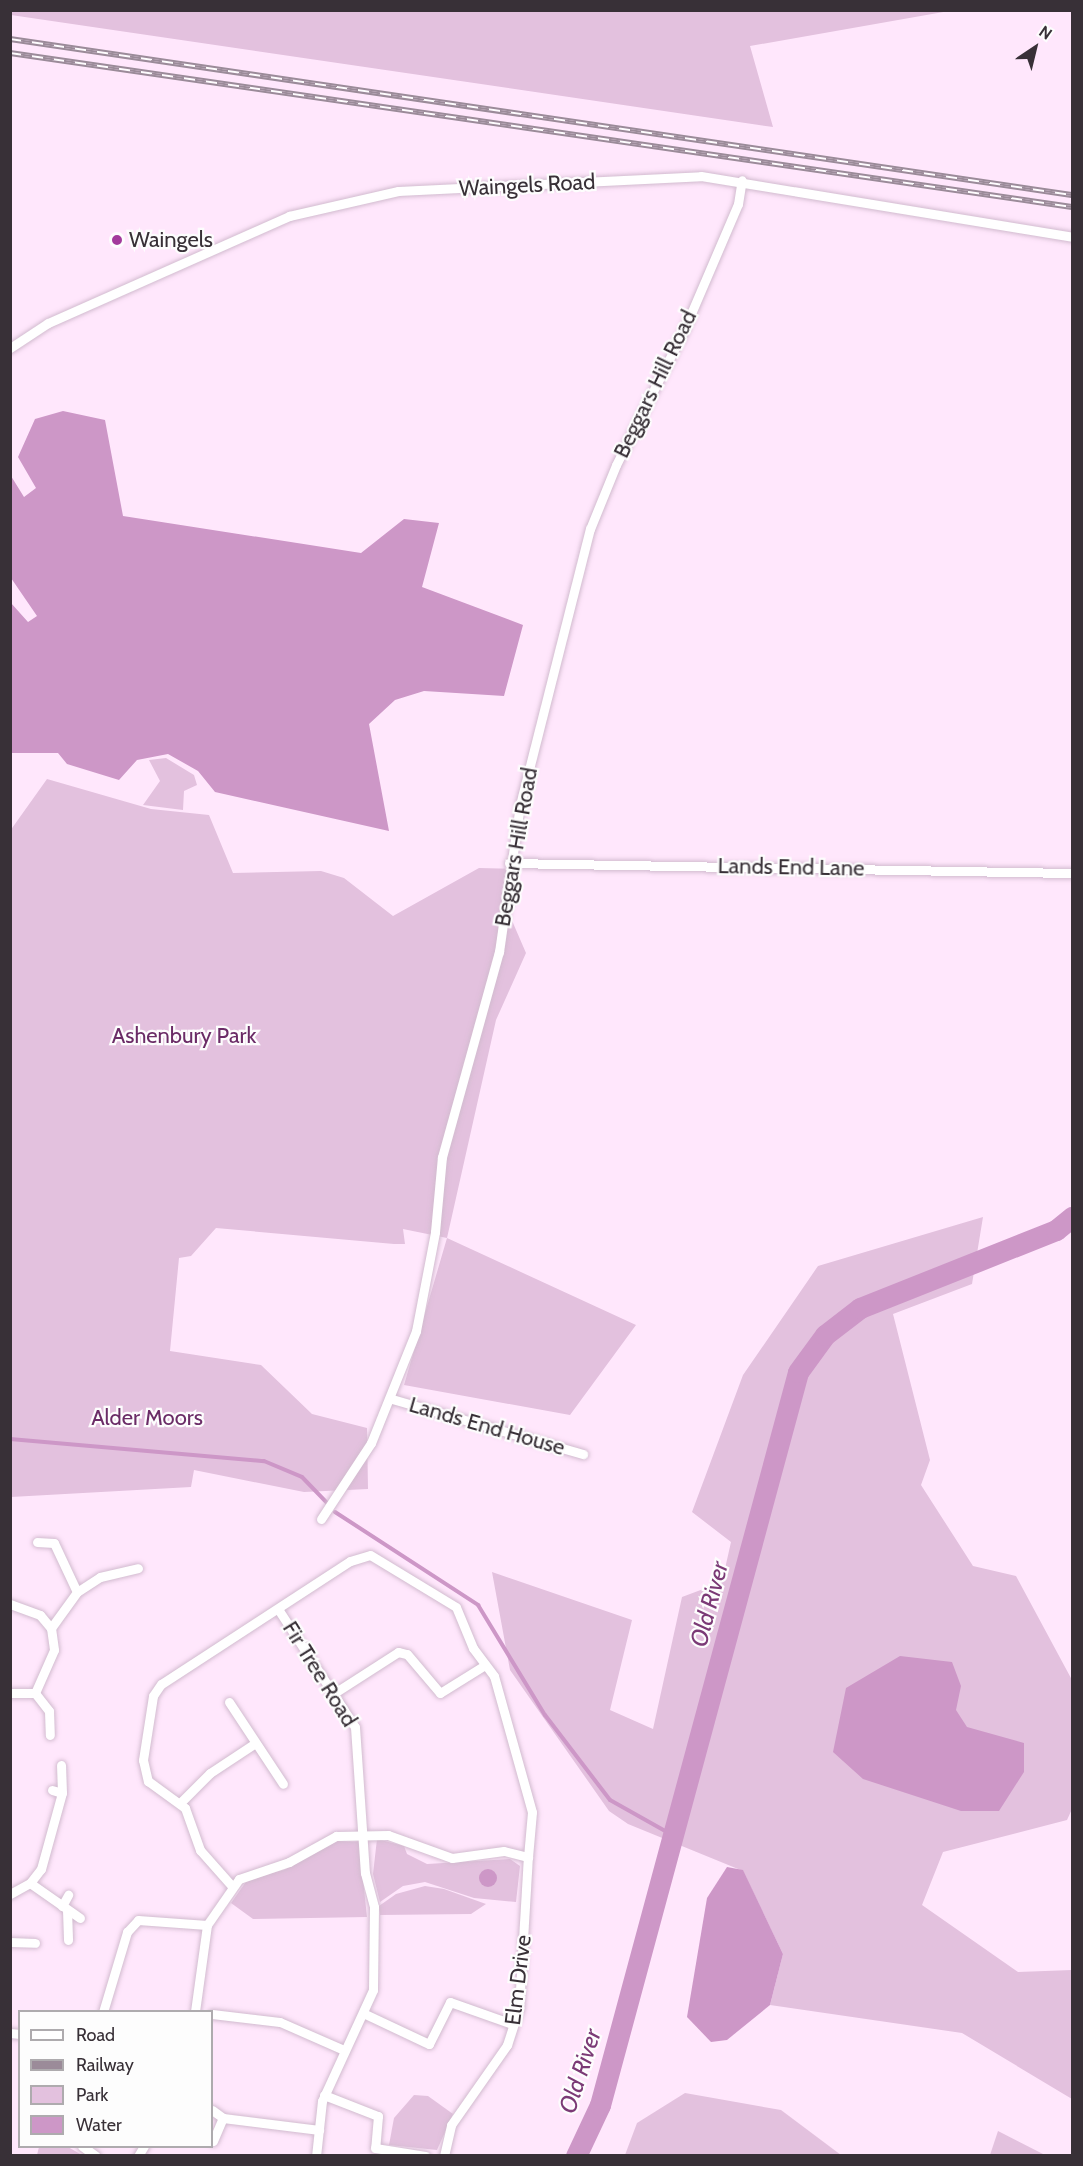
<!DOCTYPE html>
<html>
<head>
<meta charset="utf-8">
<style>
	body { margin:0 }
	#map { position:relative; width:1083px; height:2166px; overflow:hidden; background:#ffe7fc; font-family:Cabin,sans-serif }
	div>[style] { position:absolute }
	.green>* { inset:0; background:#e3c1de }
	.water>* { inset:0; background:#cd97c7 }
	.round { border-radius:50% }
	.stream>* { height:4px; margin:-2px; padding:0 2px; transform-origin:2px; border-radius:2px; background:#cd97c7 }
	.river>* { height:21px; margin:-10.5px; padding:0 10.5px; transform-origin:10.5px; border-radius:10.5px; background:#cd97c7 }
	.roads { filter:drop-shadow(0 0 2px #d2bbcf) drop-shadow(0 0 2px #d2bbcf) }
	.street>* { height:9px; margin:-4.5px; padding:0 4.5px; transform-origin:4.5px; border-radius:4.5px; background:#fff }
	.rail>* { height:6px; margin-top:-3px; transform-origin:0; background:repeating-linear-gradient(90deg,#fdfdfd 0 11px,#9b8b99 0 22px); box-sizing:border-box; border-block:2px solid #9b8b99 }
	.dots>* { width:16px; height:16px; translate:-50% -50%; box-sizing:border-box; border:3px solid #fdfdfd; border-radius:50% }
	span { translate:-50% -50%; white-space:nowrap; text-align:center; line-height:1.15; -webkit-text-stroke:4.5px #fdfdfd; paint-order:stroke }
	.street-label { font-size:22px; color:#383037 }
	.poi-label { font-size:22px; color:#383037 }
	.left { translate:0 -50%; text-align:left }
	.park-label { font-size:22px; color:#6b2c67 }
	.water-label { font-size:24px; color:#7b3a76; font-style:italic }
	.frame { position:absolute; inset:0; border:12px solid #383037; pointer-events:none }
	.legend { position:absolute; left:18px; top:2010px; width:195px; height:138px; box-sizing:border-box; background:#fdfdfd; border:2px solid #aeabae; margin:0; padding:8px 10px; list-style:none; font-size:18px; color:#383037 }
	.legend li { display:flex; align-items:center; gap:12px; height:30px }
	.legend b { width:30px; border:2px solid #aeabae }
	.north { position:absolute; left:1005px; top:18px; width:60px; height:60px; -webkit-text-stroke:4px #fdfdfd; paint-order:stroke; rotate:35deg; font-size:16px; font-weight:700; line-height:24px; text-align:center; color:#383037 }
	.north::after { content:''; display:block; margin:auto; width:21px; height:27px; background:#383037; clip-path:polygon(50% 0,100% 100%,50% 72%,0 100%) }
</style>
</head>
<body>
<div id="map">
	<div class="green">
		<div style="clip-path:polygon(10px 11px,11px 10px,949px 11px,750px 46px,773px 127px,11px 15px)"></div>
		<div style="clip-path:polygon(166px 758px,194px 775px,197px 785px,184px 791px,183px 810px,143px 805px,160px 781px,149px 760px)"></div>
		<div style="clip-path:polygon(47px 779px,151px 809px,209px 815px,233px 873px,321px 871px,344px 878px,393px 916px,479px 868px,515px 869px,510px 916px,526px 953px,496px 1020px,447px 1238px,636px 1325px,570px 1415px,404px 1385px,447px 1238px,403px 1229px,405px 1244px,394px 1244px,216px 1228px,191px 1256px,179px 1258px,170px 1351px,261px 1365px,312px 1414px,367px 1428px,368px 1489px,304px 1492px,194px 1470px,191px 1487px,11px 1497px,10px 831px)"></div>
		<div style="clip-path:polygon(983px 1217px,972px 1284px,893px 1314px,930px 1460px,921px 1485px,973px 1566px,1016px 1576px,1072px 1680px,1072px 1809px,1067px 1820px,943px 1852px,922px 1905px,1018px 1972px,1072px 1970px,1072px 2099px,962px 2033px,770px 2005px,783px 1954px,743px 1871px,628px 1824px,609px 1811px,510px 1670px,492px 1572px,632px 1620px,610px 1710px,653px 1729px,682px 1597px,722px 1582px,731px 1542px,692px 1512px,743px 1375px,818px 1266px)"></div>
		<div style="clip-path:polygon(377px 1839px,404px 1846px,407px 1854px,427px 1864px,510px 1859px,520px 1866px,516px 1902px,474px 1898px,425px 1882px,403px 1886px,380px 1902px,373px 1874px)"></div>
		<div style="clip-path:polygon(336px 1841px,359px 1842px,367px 1917px,253px 1919px,231px 1903px,248px 1879px,284px 1870px)"></div>
		<div style="clip-path:polygon(425px 1886px,444px 1889px,486px 1904px,471px 1914px,380px 1915px,379px 1906px,396px 1894px)"></div>
		<div style="clip-path:polygon(685px 2093px,781px 2110px,841px 2155px,625px 2155px,637px 2123px)"></div>
		<div style="clip-path:polygon(414px 2095px,428px 2096px,453px 2114px,437px 2150px,389px 2145px,394px 2118px)"></div>
		<div style="clip-path:polygon(998px 2131px,1045px 2155px,990px 2155px)"></div>
		<div style="clip-path:polygon(39px 2147px,68px 2147px,82px 2155px,37px 2155px)"></div>
	</div>
	<div class="water">
		<div style="clip-path:polygon(63px 411px,105px 420px,123px 516px,361px 553px,404px 519px,439px 523px,422px 587px,523px 625px,504px 696px,424px 691px,395px 700px,369px 724px,389px 831px,215px 792px,198px 771px,168px 754px,137px 760px,119px 780px,67px 764px,58px 753px,11px 753px,11px 603px,28px 622px,37px 616px,11px 578px,11px 476px,24px 497px,36px 488px,18px 457px,35px 419px)"></div>
		<div style="clip-path:polygon(900px 1656px,952px 1662px,961px 1686px,956px 1710px,967px 1727px,1024px 1743px,1024px 1772px,999px 1811px,961px 1811px,863px 1779px,833px 1752px,846px 1688px)"></div>
		<div style="clip-path:polygon(727px 1867px,743px 1870px,783px 1954px,770px 2005px,727px 2040px,711px 2042px,687px 2017px,707px 1898px)"></div>
		<div class="round" style="left:479px;top:1869px;width:18px;height:18px"></div>
	</div>
	<div class="stream">
		<div style="left:10px;top:1439px;width:255px;rotate:5deg"></div>
		<div style="left:264px;top:1461px;width:41px;rotate:22.8deg"></div>
		<div style="left:302px;top:1477px;width:36px;rotate:46deg"></div>
		<div style="left:335px;top:1512px;width:171px;rotate:33deg"></div>
		<div style="left:478px;top:1605px;width:129px;rotate:58.7deg"></div>
		<div style="left:545px;top:1715px;width:107px;rotate:52.6deg"></div>
		<div style="left:610px;top:1800px;width:71px;rotate:29.4deg"></div>
	</div>
	<div class="river">
		<div style="left:576px;top:2156px;width:56px;rotate:-64.8deg"></div>
		<div style="left:600px;top:2105px;width:759px;rotate:-74.88deg"></div>
		<div style="left:798px;top:1372px;width:46px;rotate:-53.9deg"></div>
		<div style="left:825px;top:1335px;width:44px;rotate:-37.6deg"></div>
		<div style="left:860px;top:1308px;width:211px;rotate:-21.7deg"></div>
		<div style="left:1056px;top:1230px;width:21px;rotate:-39deg"></div>
	</div>
	<div class="roads">
		<div class="street">
			<div style="left:10px;top:348px;width:45px;rotate:-33.3deg"></div>
			<div style="left:48px;top:323px;width:264px;rotate:-23.9deg"></div>
			<div style="left:289px;top:216px;width:112px;rotate:-12.9deg"></div>
			<div style="left:398px;top:191px;width:303px;rotate:-2.8deg"></div>
			<div style="left:701px;top:176px;width:376px;rotate:9.3deg"></div>
			<div style="left:509px;top:863px;width:563px;rotate:1.02deg"></div>
			<div style="left:392px;top:1399px;width:199px;rotate:16.1deg"></div>
			<div style="left:321px;top:1519px;width:91px;rotate:-56.7deg"></div>
			<div style="left:371px;top:1443px;width:121px;rotate:-68.1deg"></div>
			<div style="left:416px;top:1331px;width:101px;rotate:-79.1deg"></div>
			<div style="left:435px;top:1232px;width:75px;rotate:-84.7deg"></div>
			<div style="left:442px;top:1157px;width:213px;rotate:-74.5deg"></div>
			<div style="left:499px;top:952px;width:148px;rotate:-81.9deg"></div>
			<div style="left:520px;top:805px;width:285px;rotate:-75.8deg"></div>
			<div style="left:590px;top:529px;width:69px;rotate:-67.9deg"></div>
			<div style="left:616px;top:465px;width:151px;rotate:-63.3deg"></div>
			<div style="left:684px;top:330px;width:137px;rotate:-66.8deg"></div>
			<div style="left:738px;top:204px;width:24px;rotate:-81deg"></div>
			<div style="left:37px;top:1542px;width:17px;rotate:3deg"></div>
			<div style="left:54px;top:1543px;width:54px;rotate:64.9deg"></div>
			<div style="left:10px;top:1604px;width:32px;rotate:20deg"></div>
			<div style="left:40px;top:1615px;width:17px;rotate:50deg"></div>
			<div style="left:51px;top:1628px;width:22px;rotate:82deg"></div>
			<div style="left:54px;top:1650px;width:47px;rotate:113.8deg"></div>
			<div style="left:35px;top:1693px;width:23px;rotate:52deg"></div>
			<div style="left:49px;top:1711px;width:24px;rotate:88deg"></div>
			<div style="left:278px;top:1609px;width:141px;rotate:56.9deg"></div>
			<div style="left:355px;top:1727px;width:146px;rotate:86.1deg"></div>
			<div style="left:365px;top:1873px;width:35px;rotate:75deg"></div>
			<div style="left:374px;top:1907px;width:83px;rotate:90.7deg"></div>
			<div style="left:373px;top:1990px;width:122px;rotate:114.7deg"></div>
			<div style="left:322px;top:2101px;width:55px;rotate:96.2deg"></div>
			<div style="left:51px;top:1628px;width:44px;rotate:-54.2deg"></div>
			<div style="left:77px;top:1592px;width:27px;rotate:-33deg"></div>
			<div style="left:100px;top:1577px;width:39px;rotate:-13deg"></div>
			<div style="left:336px;top:1692px;width:74px;rotate:-32.8deg"></div>
			<div style="left:398px;top:1652px;width:9px;rotate:13deg"></div>
			<div style="left:407px;top:1654px;width:51px;rotate:49.8deg"></div>
			<div style="left:440px;top:1693px;width:53px;rotate:-31.9deg"></div>
			<div style="left:10px;top:1693px;width:25px"></div>
			<div style="left:229px;top:1702px;width:98px;rotate:56.6deg"></div>
			<div style="left:52px;top:1790px;width:10px;rotate:17deg"></div>
			<div style="left:62px;top:1793px;width:28px;rotate:-92deg"></div>
			<div style="left:180px;top:1803px;width:42px;rotate:-45deg"></div>
			<div style="left:210px;top:1773px;width:53px;rotate:-33.4deg"></div>
			<div style="left:30px;top:1883px;width:61px;rotate:35deg"></div>
			<div style="left:10px;top:1894px;width:23px;rotate:-29deg"></div>
			<div style="left:30px;top:1883px;width:18px;rotate:-52deg"></div>
			<div style="left:41px;top:1869px;width:79px;rotate:-74.6deg"></div>
			<div style="left:62px;top:1906px;width:13px;rotate:-61deg"></div>
			<div style="left:67px;top:1910px;width:30px;rotate:88deg"></div>
			<div style="left:207px;top:1925px;width:56px;rotate:-55.2deg"></div>
			<div style="left:239px;top:1879px;width:53px;rotate:-18.8deg"></div>
			<div style="left:289px;top:1862px;width:54px;rotate:-29deg"></div>
			<div style="left:336px;top:1836px;width:52px;rotate:-1.1deg"></div>
			<div style="left:388px;top:1835px;width:68px;rotate:19.8deg"></div>
			<div style="left:452px;top:1858px;width:52px;rotate:-7.7deg"></div>
			<div style="left:504px;top:1851px;width:25px;rotate:14deg"></div>
			<div style="left:528px;top:1857px;width:45px;rotate:-84.9deg"></div>
			<div style="left:532px;top:1812px;width:141px;rotate:-105.6deg"></div>
			<div style="left:494px;top:1676px;width:35px;rotate:-127deg"></div>
			<div style="left:473px;top:1648px;width:44px;rotate:-112.5deg"></div>
			<div style="left:456px;top:1607px;width:100px;rotate:-148.8deg"></div>
			<div style="left:370px;top:1555px;width:21px;rotate:163deg"></div>
			<div style="left:350px;top:1561px;width:225px;rotate:146.9deg"></div>
			<div style="left:161px;top:1684px;width:14px;rotate:124deg"></div>
			<div style="left:153px;top:1696px;width:65px;rotate:98.9deg"></div>
			<div style="left:143px;top:1760px;width:22px;rotate:77deg"></div>
			<div style="left:148px;top:1781px;width:46px;rotate:36.1deg"></div>
			<div style="left:185px;top:1808px;width:45px;rotate:70.3deg"></div>
			<div style="left:200px;top:1850px;width:48px;rotate:48.4deg"></div>
			<div style="left:10px;top:1942px;width:25px;rotate:2deg"></div>
			<div style="left:103px;top:2012px;width:84px;rotate:-73.3deg"></div>
			<div style="left:127px;top:1932px;width:16px;rotate:-47deg"></div>
			<div style="left:138px;top:1920px;width:69px;rotate:4.1deg"></div>
			<div style="left:207px;top:1925px;width:88px;rotate:97.9deg"></div>
			<div style="left:363px;top:2013px;width:73px;rotate:25.2deg"></div>
			<div style="left:429px;top:2044px;width:47px;rotate:-63.4deg"></div>
			<div style="left:450px;top:2002px;width:66px;rotate:19.5deg"></div>
			<div style="left:212px;top:2014px;width:68px;rotate:6.7deg"></div>
			<div style="left:280px;top:2022px;width:70px;rotate:23.6deg"></div>
			<div style="left:10px;top:2033px;width:10px;rotate:6deg"></div>
			<div style="left:324px;top:2095px;width:58px;rotate:21.3deg"></div>
			<div style="left:378px;top:2116px;width:32px;rotate:95deg"></div>
			<div style="left:375px;top:2148px;width:51px;rotate:9.1deg"></div>
			<div style="left:212px;top:2110px;width:14px;rotate:36deg"></div>
			<div style="left:223px;top:2118px;width:97px;rotate:7.1deg"></div>
			<div style="left:213px;top:2141px;width:25px;rotate:-67deg"></div>
			<div style="left:82px;top:2146px;width:17px;rotate:36deg"></div>
			<div style="left:138px;top:2156px;width:12px;rotate:-59deg"></div>
			<div style="left:444px;top:2156px;width:32px;rotate:-77deg"></div>
			<div style="left:451px;top:2125px;width:98px;rotate:-55deg"></div>
			<div style="left:507px;top:2045px;width:40px;rotate:-72deg"></div>
			<div style="left:519px;top:2007px;width:150px;rotate:-86.6deg"></div>
		</div>
	</div>
	<div class="rail">
		<div style="left:10px;top:39px;width:1073px;rotate:8.36deg"></div>
		<div style="left:10px;top:53px;width:1073px;rotate:8.25deg"></div>
	</div>
	<div class="dots">
		<div style="left:117px;top:240px;background:#a33a9c"></div>
	</div>
	<div class="street-label">
		<span style="left:527px;top:185px;rotate:-3deg">Waingels Road</span>
		<span style="left:655px;top:384px;rotate:-64deg">Beggars Hill Road</span>
		<span style="left:516px;top:847px;rotate:-80deg">Beggars Hill Road</span>
		<span style="left:791px;top:867px;rotate:1deg">Lands End Lane</span>
		<span style="left:487px;top:1426px;rotate:16deg">Lands End House</span>
		<span style="left:320px;top:1674px;rotate:58deg">Fir Tree Road</span>
		<span style="left:518px;top:1980px;rotate:-83deg">Elm Drive</span>
	</div>
	<div class="poi-label">
		<span class="left" style="left:129px;top:240px">Waingels</span>
	</div>
	<div class="park-label">
		<span style="left:184px;top:1036px">Ashenbury Park</span>
		<span style="left:147px;top:1418px">Alder Moors</span>
	</div>
	<div class="water-label">
		<span style="left:709px;top:1604px;rotate:-75deg">Old River</span>
		<span style="left:580px;top:2071px;rotate:-72deg">Old River</span>
	</div>
	<div class="frame"></div>
	<ul class="legend">
	<li><b style="height:8px;background:#fff"></b>Road</li>
	<li><b style="height:8px;background:#9b8b99"></b>Railway</li>
	<li><b style="height:16px;background:#e3c1de"></b>Park</li>
	<li><b style="height:16px;background:#cd97c7"></b>Water</li>
	</ul>
	<div class="north">N</div>
</div>
</body>
</html>
